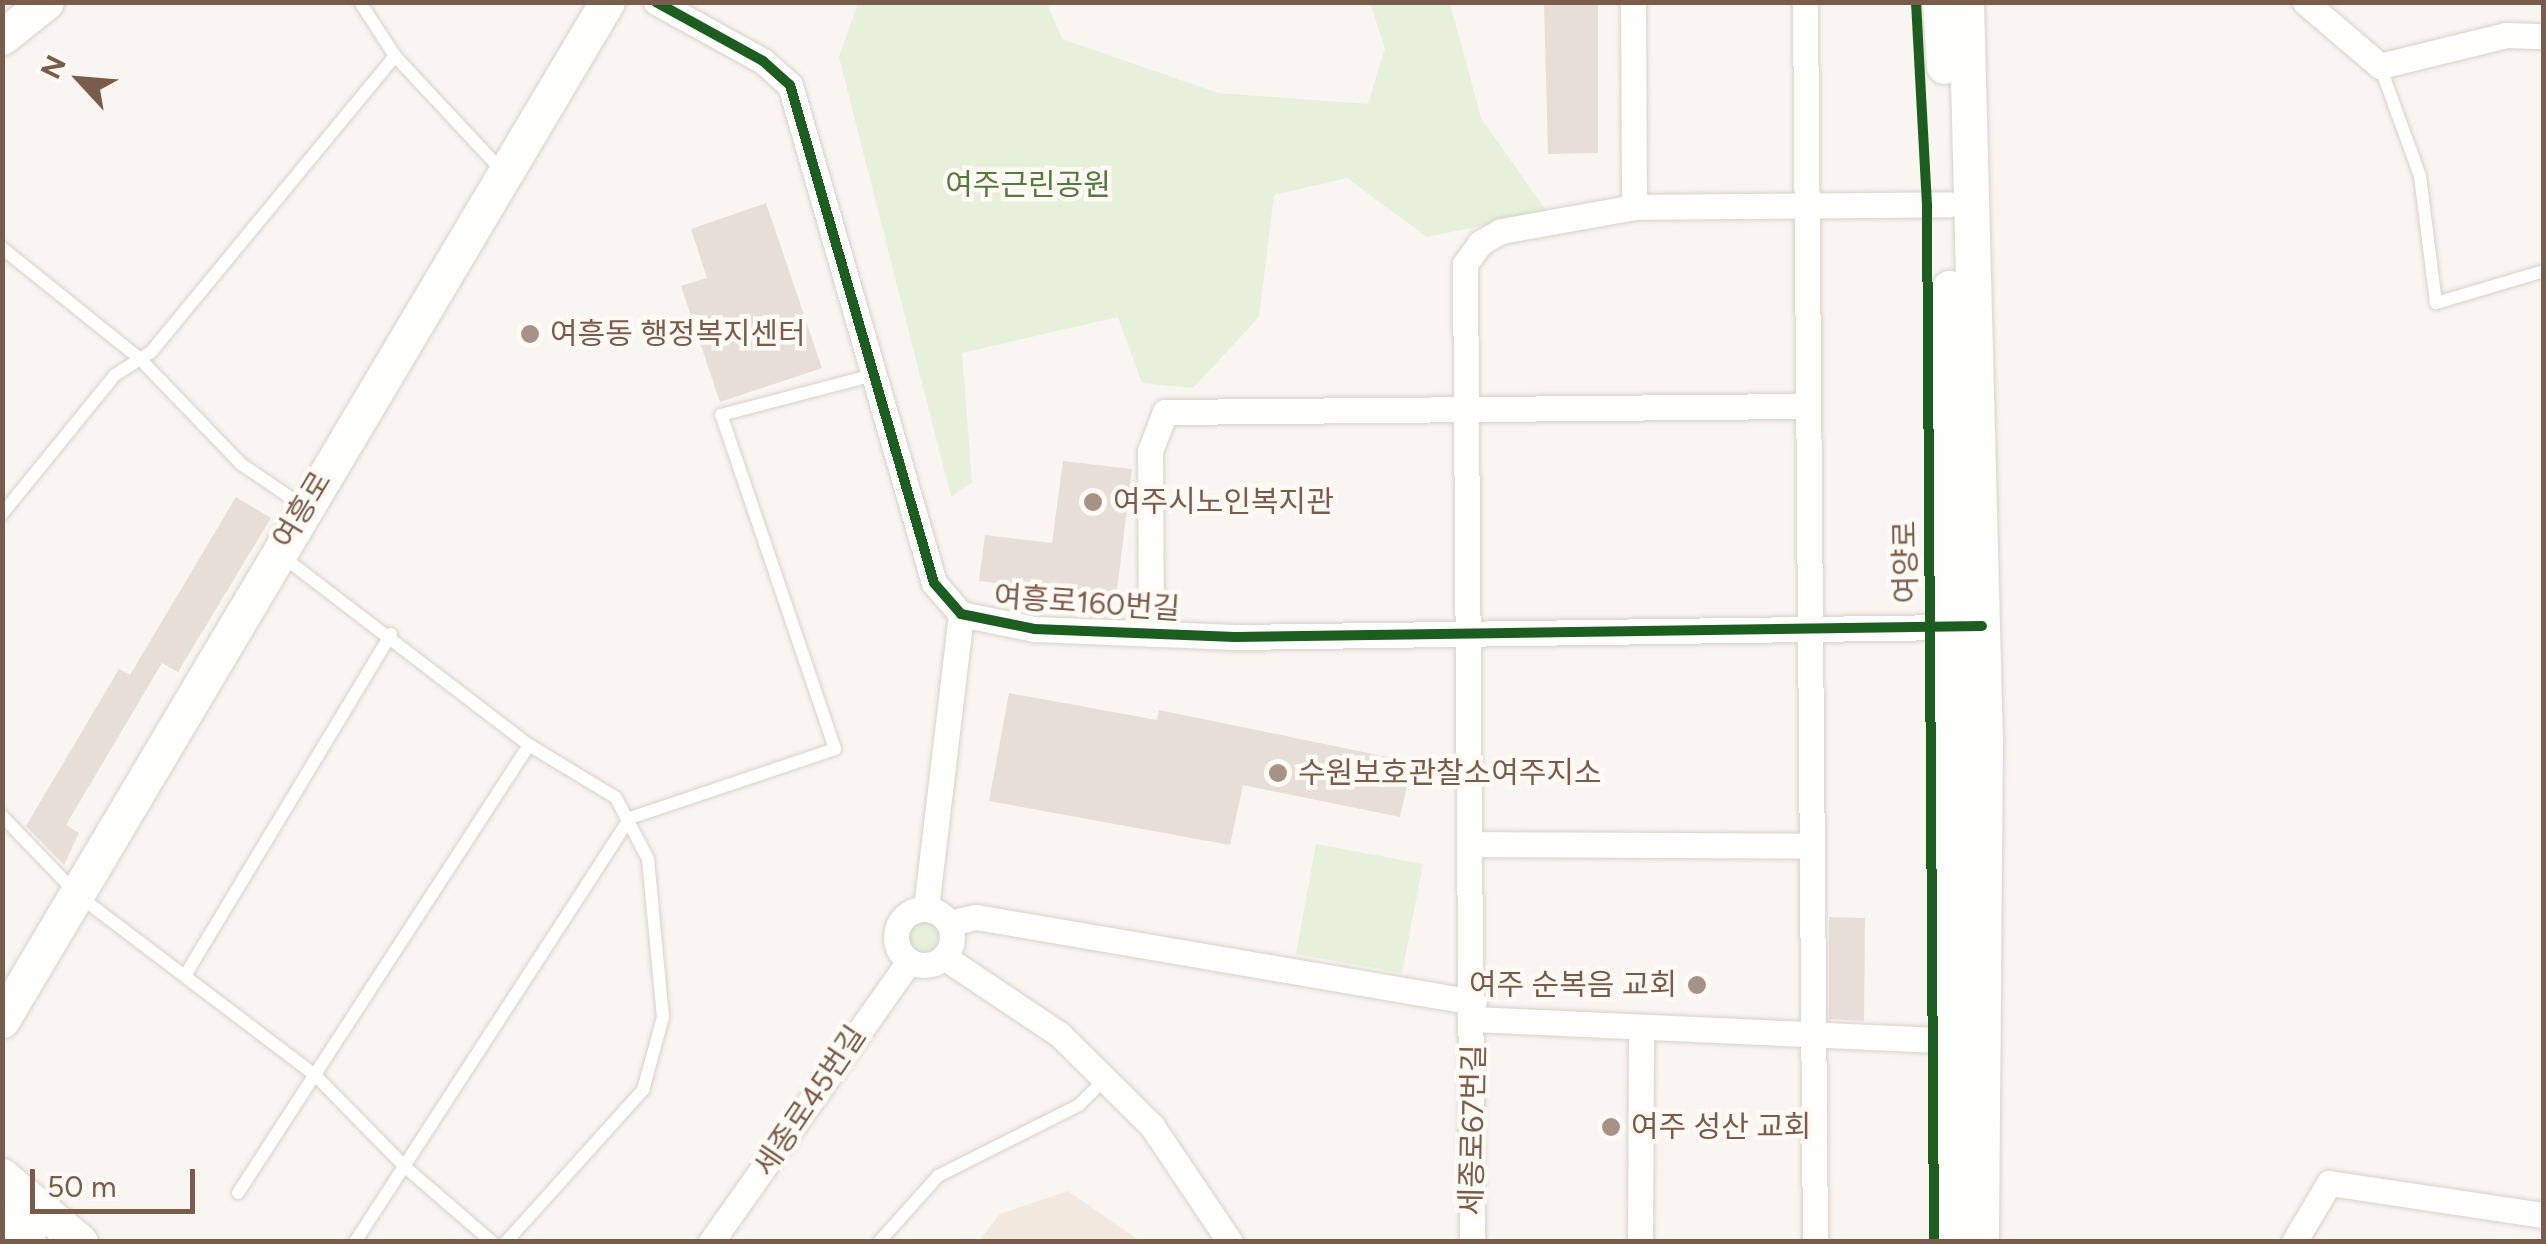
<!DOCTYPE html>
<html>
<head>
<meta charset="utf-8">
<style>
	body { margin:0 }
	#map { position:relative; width:2546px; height:1244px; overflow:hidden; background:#f9f5f0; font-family:Figtree,"Noto Sans KR",sans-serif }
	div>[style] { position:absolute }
	.residential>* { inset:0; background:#f2e8de }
	.green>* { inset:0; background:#e7f0db }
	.round { border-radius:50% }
	.building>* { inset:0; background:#e6ded7 }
	.roads { filter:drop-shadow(0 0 2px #d7d1cb) drop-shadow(0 0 2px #d7d1cb) }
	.lane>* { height:12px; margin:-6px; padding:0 6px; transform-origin:6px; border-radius:6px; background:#fefefd }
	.street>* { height:25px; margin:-12.5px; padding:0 12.5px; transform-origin:12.5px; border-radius:12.5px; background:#fefefd }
	.street>.ring { margin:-12.5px; padding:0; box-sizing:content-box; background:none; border:25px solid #fefefd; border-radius:50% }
	.secondary>* { height:35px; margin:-17.5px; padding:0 17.5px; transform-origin:17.5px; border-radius:17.5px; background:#fefefd }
	.cycleway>* { height:10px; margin:-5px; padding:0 5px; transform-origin:5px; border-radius:5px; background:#1b5e20 }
	.dots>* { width:28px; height:28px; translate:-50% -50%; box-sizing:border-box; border:5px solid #fffaf3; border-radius:50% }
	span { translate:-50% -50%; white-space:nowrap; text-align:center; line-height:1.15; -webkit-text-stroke:9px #fffaf3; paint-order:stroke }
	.park-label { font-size:30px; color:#537a41 }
	.poi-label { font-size:30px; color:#7a5c4d }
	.left { translate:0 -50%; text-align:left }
	.right { translate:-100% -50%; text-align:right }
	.street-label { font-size:30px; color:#7a5c4d }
	.frame { position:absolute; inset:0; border:5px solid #7a5c4d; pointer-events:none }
	.north { position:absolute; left:30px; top:30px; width:100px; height:100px; -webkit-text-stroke:8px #fffaf3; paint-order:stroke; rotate:296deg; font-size:28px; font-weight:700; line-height:40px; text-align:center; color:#7a5c4d }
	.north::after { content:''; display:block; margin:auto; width:35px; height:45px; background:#7a5c4d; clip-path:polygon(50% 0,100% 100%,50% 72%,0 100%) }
	.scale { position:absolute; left:30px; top:1169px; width:165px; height:45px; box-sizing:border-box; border:5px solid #7a5c4d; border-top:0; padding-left:12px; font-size:30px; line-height:35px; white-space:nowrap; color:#7a5c4d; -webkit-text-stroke:8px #fffaf3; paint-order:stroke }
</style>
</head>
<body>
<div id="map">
	<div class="residential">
		<div style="clip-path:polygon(1068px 1191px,1140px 1241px,979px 1241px,1000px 1214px)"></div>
	</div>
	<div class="green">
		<div style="clip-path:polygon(858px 3px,1047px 3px,1062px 39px,1218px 93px,1368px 104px,1385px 49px,1370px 3px,1450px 3px,1481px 118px,1547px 212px,1427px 237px,1347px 178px,1274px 195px,1259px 317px,1193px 388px,1142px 383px,1118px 317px,962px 353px,972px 482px,951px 497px,839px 57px)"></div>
		<div style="clip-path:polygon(1316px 844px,1423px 864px,1402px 973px,1296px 954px)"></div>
		<div class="round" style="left:906px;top:919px;width:36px;height:36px"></div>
	</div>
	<div class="building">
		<div style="clip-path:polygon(1544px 2px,1598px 2px,1598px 153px,1548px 154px)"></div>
		<div style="clip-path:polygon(766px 203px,822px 368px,720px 402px,681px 286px,707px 278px,691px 229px)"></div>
		<div style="clip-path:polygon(1063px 461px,1132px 469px,1116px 598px,979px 581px,985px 535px,1052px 543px)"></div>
		<div style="clip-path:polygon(236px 497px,271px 518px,178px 672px,162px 663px,66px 825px,79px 833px,64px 865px,26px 826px,119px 669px,130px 675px)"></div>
		<div style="clip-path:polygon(1009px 693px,1157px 720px,1159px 710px,1412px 762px,1400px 817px,1243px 785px,1230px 845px,989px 801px)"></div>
		<div style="clip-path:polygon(1829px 917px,1865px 918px,1864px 1021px,1829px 1019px)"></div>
	</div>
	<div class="roads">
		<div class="lane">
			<div style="left:360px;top:2px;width:64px;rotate:57.1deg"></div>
			<div style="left:395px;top:56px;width:160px;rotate:47deg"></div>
			<div style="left:2380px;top:66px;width:117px;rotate:70deg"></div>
			<div style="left:2420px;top:176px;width:128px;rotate:82.8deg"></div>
			<div style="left:2436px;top:303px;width:113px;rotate:-16.5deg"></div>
			<div style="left:2px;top:248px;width:177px;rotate:38.8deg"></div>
			<div style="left:140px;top:359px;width:146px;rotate:46.1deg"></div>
			<div style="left:241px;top:464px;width:75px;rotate:34.1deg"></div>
			<div style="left:2px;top:514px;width:179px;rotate:-50.9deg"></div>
			<div style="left:115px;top:375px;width:43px;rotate:-32.6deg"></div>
			<div style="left:151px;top:352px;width:384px;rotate:-50.5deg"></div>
			<div style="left:283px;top:557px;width:310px;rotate:37.4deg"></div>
			<div style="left:529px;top:745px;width:102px;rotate:31.3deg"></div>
			<div style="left:616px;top:798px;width:69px;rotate:62.3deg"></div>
			<div style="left:648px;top:859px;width:159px;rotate:84.6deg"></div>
			<div style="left:663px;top:1017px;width:76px;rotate:105.3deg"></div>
			<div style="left:643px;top:1090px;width:205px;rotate:132deg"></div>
			<div style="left:2px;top:816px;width:111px;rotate:46.1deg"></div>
			<div style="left:79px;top:896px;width:298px;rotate:37.2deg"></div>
			<div style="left:316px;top:1076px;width:126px;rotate:45.6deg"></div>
			<div style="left:404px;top:1166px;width:116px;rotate:40.8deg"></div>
			<div style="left:186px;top:974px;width:397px;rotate:-58.9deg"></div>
			<div style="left:238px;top:1193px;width:534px;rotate:-56.99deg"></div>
			<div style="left:355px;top:1242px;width:505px;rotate:-57.03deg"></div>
			<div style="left:630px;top:818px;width:216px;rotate:-18.6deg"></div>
			<div style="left:835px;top:749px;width:353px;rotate:-108.8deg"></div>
			<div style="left:721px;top:415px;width:158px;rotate:-14.7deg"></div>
			<div style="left:879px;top:1242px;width:89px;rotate:-48.2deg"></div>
			<div style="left:938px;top:1176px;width:158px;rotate:-26.7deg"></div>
			<div style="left:1079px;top:1105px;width:33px;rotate:-45deg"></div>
		</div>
		<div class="street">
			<div style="left:656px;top:2px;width:122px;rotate:28.9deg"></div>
			<div style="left:763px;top:61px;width:36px;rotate:42deg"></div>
			<div style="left:790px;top:85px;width:518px;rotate:73.87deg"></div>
			<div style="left:934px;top:583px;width:41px;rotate:48.9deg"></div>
			<div style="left:961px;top:614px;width:76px;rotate:11.5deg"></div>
			<div style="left:1035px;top:629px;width:200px;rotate:2.3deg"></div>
			<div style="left:1235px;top:637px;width:717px;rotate:-0.8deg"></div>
			<div style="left:1633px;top:2px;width:205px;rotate:89.7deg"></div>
			<div style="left:1805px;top:2px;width:1240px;rotate:89.54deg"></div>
			<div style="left:2305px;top:2px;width:99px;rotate:40.5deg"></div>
			<div style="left:2380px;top:66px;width:130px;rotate:-13.8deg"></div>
			<div style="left:2506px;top:35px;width:38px;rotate:2deg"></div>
			<div style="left:1151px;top:634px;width:183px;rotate:-90.3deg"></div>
			<div style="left:1150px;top:451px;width:42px;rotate:-69deg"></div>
			<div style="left:1165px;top:412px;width:641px;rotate:-0.54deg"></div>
			<div style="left:1469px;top:844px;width:340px;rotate:0.3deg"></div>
			<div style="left:926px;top:908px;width:296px;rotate:-83.2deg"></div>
			<div class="ring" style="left:896px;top:909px;width:31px;height:31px"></div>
			<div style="left:949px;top:923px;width:28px;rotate:-13deg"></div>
			<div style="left:976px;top:917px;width:505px;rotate:9.69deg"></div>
			<div style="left:944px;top:957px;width:138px;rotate:33.8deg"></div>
			<div style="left:1059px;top:1034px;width:131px;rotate:44.7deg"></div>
			<div style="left:1152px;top:1126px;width:140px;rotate:56.1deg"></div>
			<div style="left:1475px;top:1019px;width:478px;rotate:2.6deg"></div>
			<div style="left:711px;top:1242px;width:344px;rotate:-54.8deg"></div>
			<div style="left:1472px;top:1242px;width:978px;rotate:-90.41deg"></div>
			<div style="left:1465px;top:264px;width:26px;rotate:-54deg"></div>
			<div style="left:1480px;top:243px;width:24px;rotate:-30deg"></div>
			<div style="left:1501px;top:231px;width:135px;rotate:-10.2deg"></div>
			<div style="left:1634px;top:207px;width:315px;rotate:-0.5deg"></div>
			<div style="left:1640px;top:1242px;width:215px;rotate:-89.7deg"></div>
			<div style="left:2294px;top:1242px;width:69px;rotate:-59.3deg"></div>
			<div style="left:2329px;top:1183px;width:217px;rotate:8.5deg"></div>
		</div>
		<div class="secondary">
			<div style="left:1940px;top:2px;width:64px;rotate:86.4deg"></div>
			<div style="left:1966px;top:2px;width:738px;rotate:88.53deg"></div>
			<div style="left:1985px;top:740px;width:502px;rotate:90.46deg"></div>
			<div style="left:2px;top:37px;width:56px;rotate:-38.5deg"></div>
			<div style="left:1949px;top:288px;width:954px;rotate:89.7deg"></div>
			<div style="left:2px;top:1020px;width:1184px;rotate:-59.28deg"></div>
			<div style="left:2px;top:1176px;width:102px;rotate:40.2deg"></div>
			<div style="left:2px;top:1219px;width:35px;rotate:41deg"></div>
		</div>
	</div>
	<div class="cycleway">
		<div style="left:656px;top:2px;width:122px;rotate:28.9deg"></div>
		<div style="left:763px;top:61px;width:36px;rotate:42deg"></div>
		<div style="left:790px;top:85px;width:518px;rotate:73.87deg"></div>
		<div style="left:934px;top:583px;width:41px;rotate:48.9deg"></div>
		<div style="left:961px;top:614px;width:76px;rotate:11.5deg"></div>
		<div style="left:1035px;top:629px;width:200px;rotate:2.3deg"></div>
		<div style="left:1235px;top:637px;width:747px;rotate:-0.84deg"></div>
		<div style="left:1916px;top:2px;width:204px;rotate:86.9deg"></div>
		<div style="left:1927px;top:206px;width:1036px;rotate:89.61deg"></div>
	</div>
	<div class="dots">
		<div style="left:530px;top:334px;background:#a69286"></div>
		<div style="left:1093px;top:502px;background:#a69286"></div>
		<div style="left:1278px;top:773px;background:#a69286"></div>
		<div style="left:1697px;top:985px;background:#a69286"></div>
		<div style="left:1611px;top:1127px;background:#a69286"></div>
	</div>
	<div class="park-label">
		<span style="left:1028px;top:185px">여주근린공원</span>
	</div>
	<div class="poi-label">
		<span class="left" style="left:550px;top:334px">여흥동 행정복지센터</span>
		<span class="left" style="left:1113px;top:502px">여주시노인복지관</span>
		<span class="left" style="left:1298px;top:773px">수원보호관찰소여주지소</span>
		<span class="right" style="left:1677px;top:985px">여주 순복음 교회</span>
		<span class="left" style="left:1631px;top:1127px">여주 성산 교회</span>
	</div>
	<div class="street-label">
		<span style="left:302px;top:510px;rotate:-59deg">여흥로</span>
		<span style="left:1906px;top:562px;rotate:-91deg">여양로</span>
		<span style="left:1087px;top:603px;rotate:4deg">여흥로160번길</span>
		<span style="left:810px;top:1101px;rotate:-56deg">세종로45번길</span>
		<span style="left:1473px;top:1130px;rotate:-89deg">세종로67번길</span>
	</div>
	<div class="frame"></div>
	<div class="north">N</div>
	<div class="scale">50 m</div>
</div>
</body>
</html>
